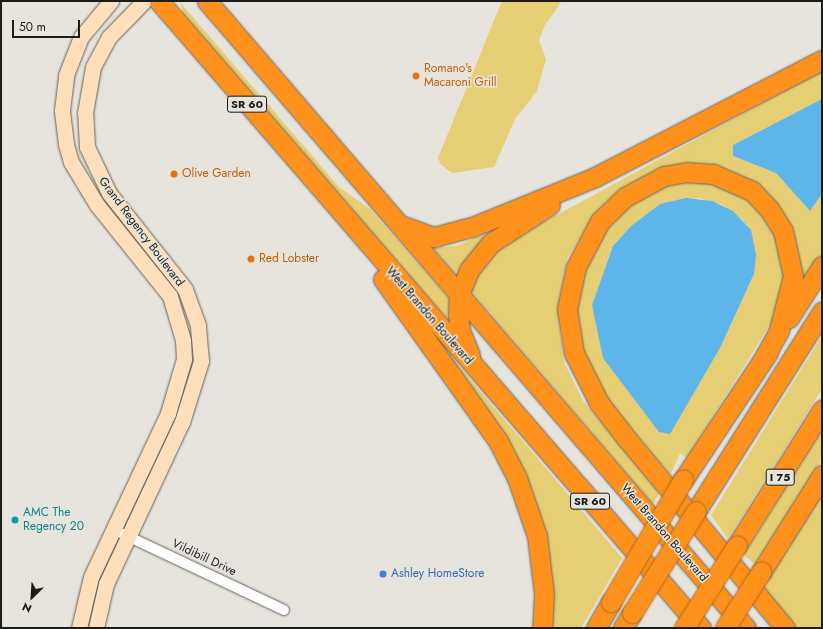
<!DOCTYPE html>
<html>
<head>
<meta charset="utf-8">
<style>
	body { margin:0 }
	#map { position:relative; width:823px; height:629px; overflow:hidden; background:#e6e4dc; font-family:Jost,sans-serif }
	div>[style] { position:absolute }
	.green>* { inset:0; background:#e6ce74 }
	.water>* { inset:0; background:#5eb5ea }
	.roads { filter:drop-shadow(0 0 1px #65635d) drop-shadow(0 0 1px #65635d) }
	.street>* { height:10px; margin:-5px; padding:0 5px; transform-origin:5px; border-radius:5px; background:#fff }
	.secondary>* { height:15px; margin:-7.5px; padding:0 7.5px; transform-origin:7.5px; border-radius:7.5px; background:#ffdebb }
	.highway>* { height:19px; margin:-9.5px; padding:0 9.5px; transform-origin:9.5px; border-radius:9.5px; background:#fe911c }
	.bridges { filter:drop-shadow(0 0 1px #af681b) drop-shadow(0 0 1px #af681b) }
	.highway-bridge>* { height:19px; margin:-9.5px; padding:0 9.5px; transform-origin:9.5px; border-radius:9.5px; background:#fe911c }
	.dots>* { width:11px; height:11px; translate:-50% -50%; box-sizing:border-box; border:2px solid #e6e4dc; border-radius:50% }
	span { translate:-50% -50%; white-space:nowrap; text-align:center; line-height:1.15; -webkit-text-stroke:3px #e6e4dc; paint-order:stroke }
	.shield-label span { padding:1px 3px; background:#e6e4dc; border:1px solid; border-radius:3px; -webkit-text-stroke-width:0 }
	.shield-label { font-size:11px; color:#1b1b18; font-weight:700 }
	.food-label { font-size:12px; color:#c56008 }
	.left { translate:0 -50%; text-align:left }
	.street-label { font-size:12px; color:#1b1b18 }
	.culture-label { font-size:12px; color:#0d838f }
	.shop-label { font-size:12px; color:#366cbe }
	.frame { position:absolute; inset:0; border:2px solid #1b1b18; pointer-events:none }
	.north { position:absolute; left:12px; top:577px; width:40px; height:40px; -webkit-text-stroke:3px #e6e4dc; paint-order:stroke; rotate:205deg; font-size:11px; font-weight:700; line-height:16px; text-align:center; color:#1b1b18 }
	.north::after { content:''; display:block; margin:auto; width:14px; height:18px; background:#1b1b18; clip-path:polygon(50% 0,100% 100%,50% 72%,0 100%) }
	.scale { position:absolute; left:12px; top:20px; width:68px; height:18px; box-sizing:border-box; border:2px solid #1b1b18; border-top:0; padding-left:5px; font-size:12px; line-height:14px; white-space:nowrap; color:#1b1b18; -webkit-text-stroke:3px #e6e4dc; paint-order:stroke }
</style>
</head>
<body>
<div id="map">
	<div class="green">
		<div style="clip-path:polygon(502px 1px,562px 1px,545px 25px,539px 40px,546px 59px,537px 91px,515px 119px,494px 167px,452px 173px,441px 165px,438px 158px)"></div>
		<div style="clip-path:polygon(180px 2px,339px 187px,370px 209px,451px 301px,451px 323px,184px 15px)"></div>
		<div style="clip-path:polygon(822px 71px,822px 99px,733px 145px,733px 156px,776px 173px,810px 211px,822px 194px,822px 257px,800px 292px,784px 221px,701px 168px,590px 221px,567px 259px,558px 313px,564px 362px,583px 401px,660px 492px,653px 504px,469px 288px,496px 248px)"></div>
		<div style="clip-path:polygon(evenodd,694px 178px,740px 192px,771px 223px,787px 266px,773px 328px,769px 326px,687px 458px,680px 453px,671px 474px,622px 419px,586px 370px,573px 318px,576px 287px,604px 224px,655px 185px,694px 178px,699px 198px,723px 205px,743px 220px,754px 274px,720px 348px,670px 433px,592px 305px,613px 246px,631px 226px,660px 204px,699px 198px)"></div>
		<div style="clip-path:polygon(482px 235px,485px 238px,457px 275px,434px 248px,456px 246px)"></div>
		<div style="clip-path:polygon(822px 336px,822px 389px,728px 539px,711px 515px)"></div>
		<div style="clip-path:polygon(441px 345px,622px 558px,581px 628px,548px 628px,545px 549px)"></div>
		<div style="clip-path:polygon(822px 430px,822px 460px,755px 564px,744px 555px)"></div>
		<div style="clip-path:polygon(822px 492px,822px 628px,793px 628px,761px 590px)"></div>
	</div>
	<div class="water">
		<div style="clip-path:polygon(822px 99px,822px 194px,810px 211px,776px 173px,733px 156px,733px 145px)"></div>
		<div style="clip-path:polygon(686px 198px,712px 201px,733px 211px,751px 230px,756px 255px,754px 274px,720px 348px,670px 434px,659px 432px,603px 358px,592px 305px,613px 246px,631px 226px,660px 204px)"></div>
	</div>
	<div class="roads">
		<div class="street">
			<div style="left:123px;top:534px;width:178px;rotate:25.3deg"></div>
		</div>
		<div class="secondary">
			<div style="left:79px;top:628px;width:52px;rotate:-76.8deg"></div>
			<div style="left:91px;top:577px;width:181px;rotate:-64.8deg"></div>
			<div style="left:168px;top:413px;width:56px;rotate:-73.5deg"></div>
			<div style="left:184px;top:359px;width:19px;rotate:-93deg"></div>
			<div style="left:183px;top:340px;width:46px;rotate:-106.5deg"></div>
			<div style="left:170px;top:296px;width:117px;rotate:-128.7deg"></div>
			<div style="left:97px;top:205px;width:50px;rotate:-121.2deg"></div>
			<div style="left:71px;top:162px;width:19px;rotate:-106deg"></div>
			<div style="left:66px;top:144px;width:34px;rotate:-97deg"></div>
			<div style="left:62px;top:110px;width:35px;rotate:-83deg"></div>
			<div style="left:66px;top:75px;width:41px;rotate:-68.5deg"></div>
			<div style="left:81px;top:37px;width:47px;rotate:-50.2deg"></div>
			<div style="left:96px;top:628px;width:45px;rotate:-77.2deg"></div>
			<div style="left:106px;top:584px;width:179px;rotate:-64.9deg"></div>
			<div style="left:182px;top:422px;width:64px;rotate:-72.7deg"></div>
			<div style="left:201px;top:361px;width:36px;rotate:-95deg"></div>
			<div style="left:198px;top:325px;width:38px;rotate:-110deg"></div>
			<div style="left:185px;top:289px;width:122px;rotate:-128.4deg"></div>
			<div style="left:109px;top:193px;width:51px;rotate:-115.6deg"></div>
			<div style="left:87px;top:147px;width:34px;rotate:-93deg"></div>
			<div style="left:85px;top:113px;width:47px;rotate:-80.1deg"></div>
			<div style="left:93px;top:67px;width:34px;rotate:-62deg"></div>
			<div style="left:109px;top:37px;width:50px;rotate:-45.8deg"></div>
		</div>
		<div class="highway">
			<div style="left:159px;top:1px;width:829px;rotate:49.16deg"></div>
			<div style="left:207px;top:1px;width:827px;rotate:49.32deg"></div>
			<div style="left:403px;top:226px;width:33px;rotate:20deg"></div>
			<div style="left:434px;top:237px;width:39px;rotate:-15deg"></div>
			<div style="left:472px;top:227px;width:133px;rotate:-22.1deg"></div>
			<div style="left:595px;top:177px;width:255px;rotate:-27.3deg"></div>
			<div style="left:383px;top:279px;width:199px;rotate:54.6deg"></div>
			<div style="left:498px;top:441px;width:42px;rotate:62.8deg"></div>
			<div style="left:517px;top:478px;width:61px;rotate:71deg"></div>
			<div style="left:537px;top:536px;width:58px;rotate:83.1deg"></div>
			<div style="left:544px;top:594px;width:34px;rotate:93deg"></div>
			<div style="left:789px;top:318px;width:62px;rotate:-57.6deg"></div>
			<div style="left:470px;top:355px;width:27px;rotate:-112deg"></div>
			<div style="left:460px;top:330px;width:17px;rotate:-97deg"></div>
			<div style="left:458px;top:313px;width:18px;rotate:-87deg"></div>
			<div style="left:459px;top:295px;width:27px;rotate:-68deg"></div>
			<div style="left:469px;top:270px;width:35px;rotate:-51deg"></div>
			<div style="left:491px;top:243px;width:70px;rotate:-32.8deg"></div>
			<div style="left:761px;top:363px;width:38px;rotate:-61deg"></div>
			<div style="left:779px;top:330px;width:56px;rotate:-75.5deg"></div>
			<div style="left:793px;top:276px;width:46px;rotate:-102.5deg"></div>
			<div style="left:783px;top:231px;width:26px;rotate:-122deg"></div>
			<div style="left:769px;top:209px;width:25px;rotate:-133deg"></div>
			<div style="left:752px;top:191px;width:43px;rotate:-156.4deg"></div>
			<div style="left:713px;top:174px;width:26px;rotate:-176deg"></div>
			<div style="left:687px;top:172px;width:23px;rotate:170deg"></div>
			<div style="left:664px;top:176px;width:44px;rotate:151.7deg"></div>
			<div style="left:625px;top:197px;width:35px;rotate:136deg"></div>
			<div style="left:600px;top:221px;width:52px;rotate:117.6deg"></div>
			<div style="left:576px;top:267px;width:43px;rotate:102.1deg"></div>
			<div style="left:567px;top:309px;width:45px;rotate:81deg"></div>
			<div style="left:574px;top:353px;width:56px;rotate:63.4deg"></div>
			<div style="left:599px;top:403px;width:46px;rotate:52.1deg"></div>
			<div style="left:627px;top:439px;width:246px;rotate:50.1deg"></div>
			<div style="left:683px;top:480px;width:154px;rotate:-56.4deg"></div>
			<div style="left:696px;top:511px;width:236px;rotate:-57.7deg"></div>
			<div style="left:737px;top:545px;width:160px;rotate:-57.8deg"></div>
			<div style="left:761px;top:572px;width:115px;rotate:-57.8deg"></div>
			<div style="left:596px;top:628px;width:30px;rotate:-60deg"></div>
			<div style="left:623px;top:628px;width:17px;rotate:-59deg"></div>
		</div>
	</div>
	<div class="bridges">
		<div class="highway-bridge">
			<div style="left:611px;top:602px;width:142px;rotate:-59.5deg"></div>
			<div style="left:632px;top:613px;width:120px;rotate:-57.9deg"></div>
			<div style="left:684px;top:628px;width:98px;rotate:-57.4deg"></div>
			<div style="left:725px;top:628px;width:67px;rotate:-57.3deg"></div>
		</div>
	</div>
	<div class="dots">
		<div style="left:416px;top:76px;background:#e8710a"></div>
		<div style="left:174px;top:174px;background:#e8710a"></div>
		<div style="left:251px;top:259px;background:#e8710a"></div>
		<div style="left:15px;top:520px;background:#0f9aa8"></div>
		<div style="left:383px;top:574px;background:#3f7fe0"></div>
	</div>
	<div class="shield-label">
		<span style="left:247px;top:104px">SR 60</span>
		<span style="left:780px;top:477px">I 75</span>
		<span style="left:590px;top:501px">SR 60</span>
	</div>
	<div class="food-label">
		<span class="left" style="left:424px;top:76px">Romano's<br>Macaroni Grill</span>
		<span class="left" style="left:182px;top:174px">Olive Garden</span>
		<span class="left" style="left:259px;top:259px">Red Lobster</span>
	</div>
	<div class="street-label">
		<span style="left:141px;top:232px;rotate:53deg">Grand Regency Boulevard</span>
		<span style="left:429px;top:316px;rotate:49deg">West Brandon Boulevard</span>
		<span style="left:664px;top:533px;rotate:49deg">West Brandon Boulevard</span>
		<span style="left:204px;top:558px;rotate:25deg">Vildibill Drive</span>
	</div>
	<div class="culture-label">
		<span class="left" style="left:23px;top:520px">AMC The<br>Regency 20</span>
	</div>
	<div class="shop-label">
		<span class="left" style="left:391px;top:574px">Ashley HomeStore</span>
	</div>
	<div class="frame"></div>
	<div class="north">N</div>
	<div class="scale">50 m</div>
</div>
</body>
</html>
